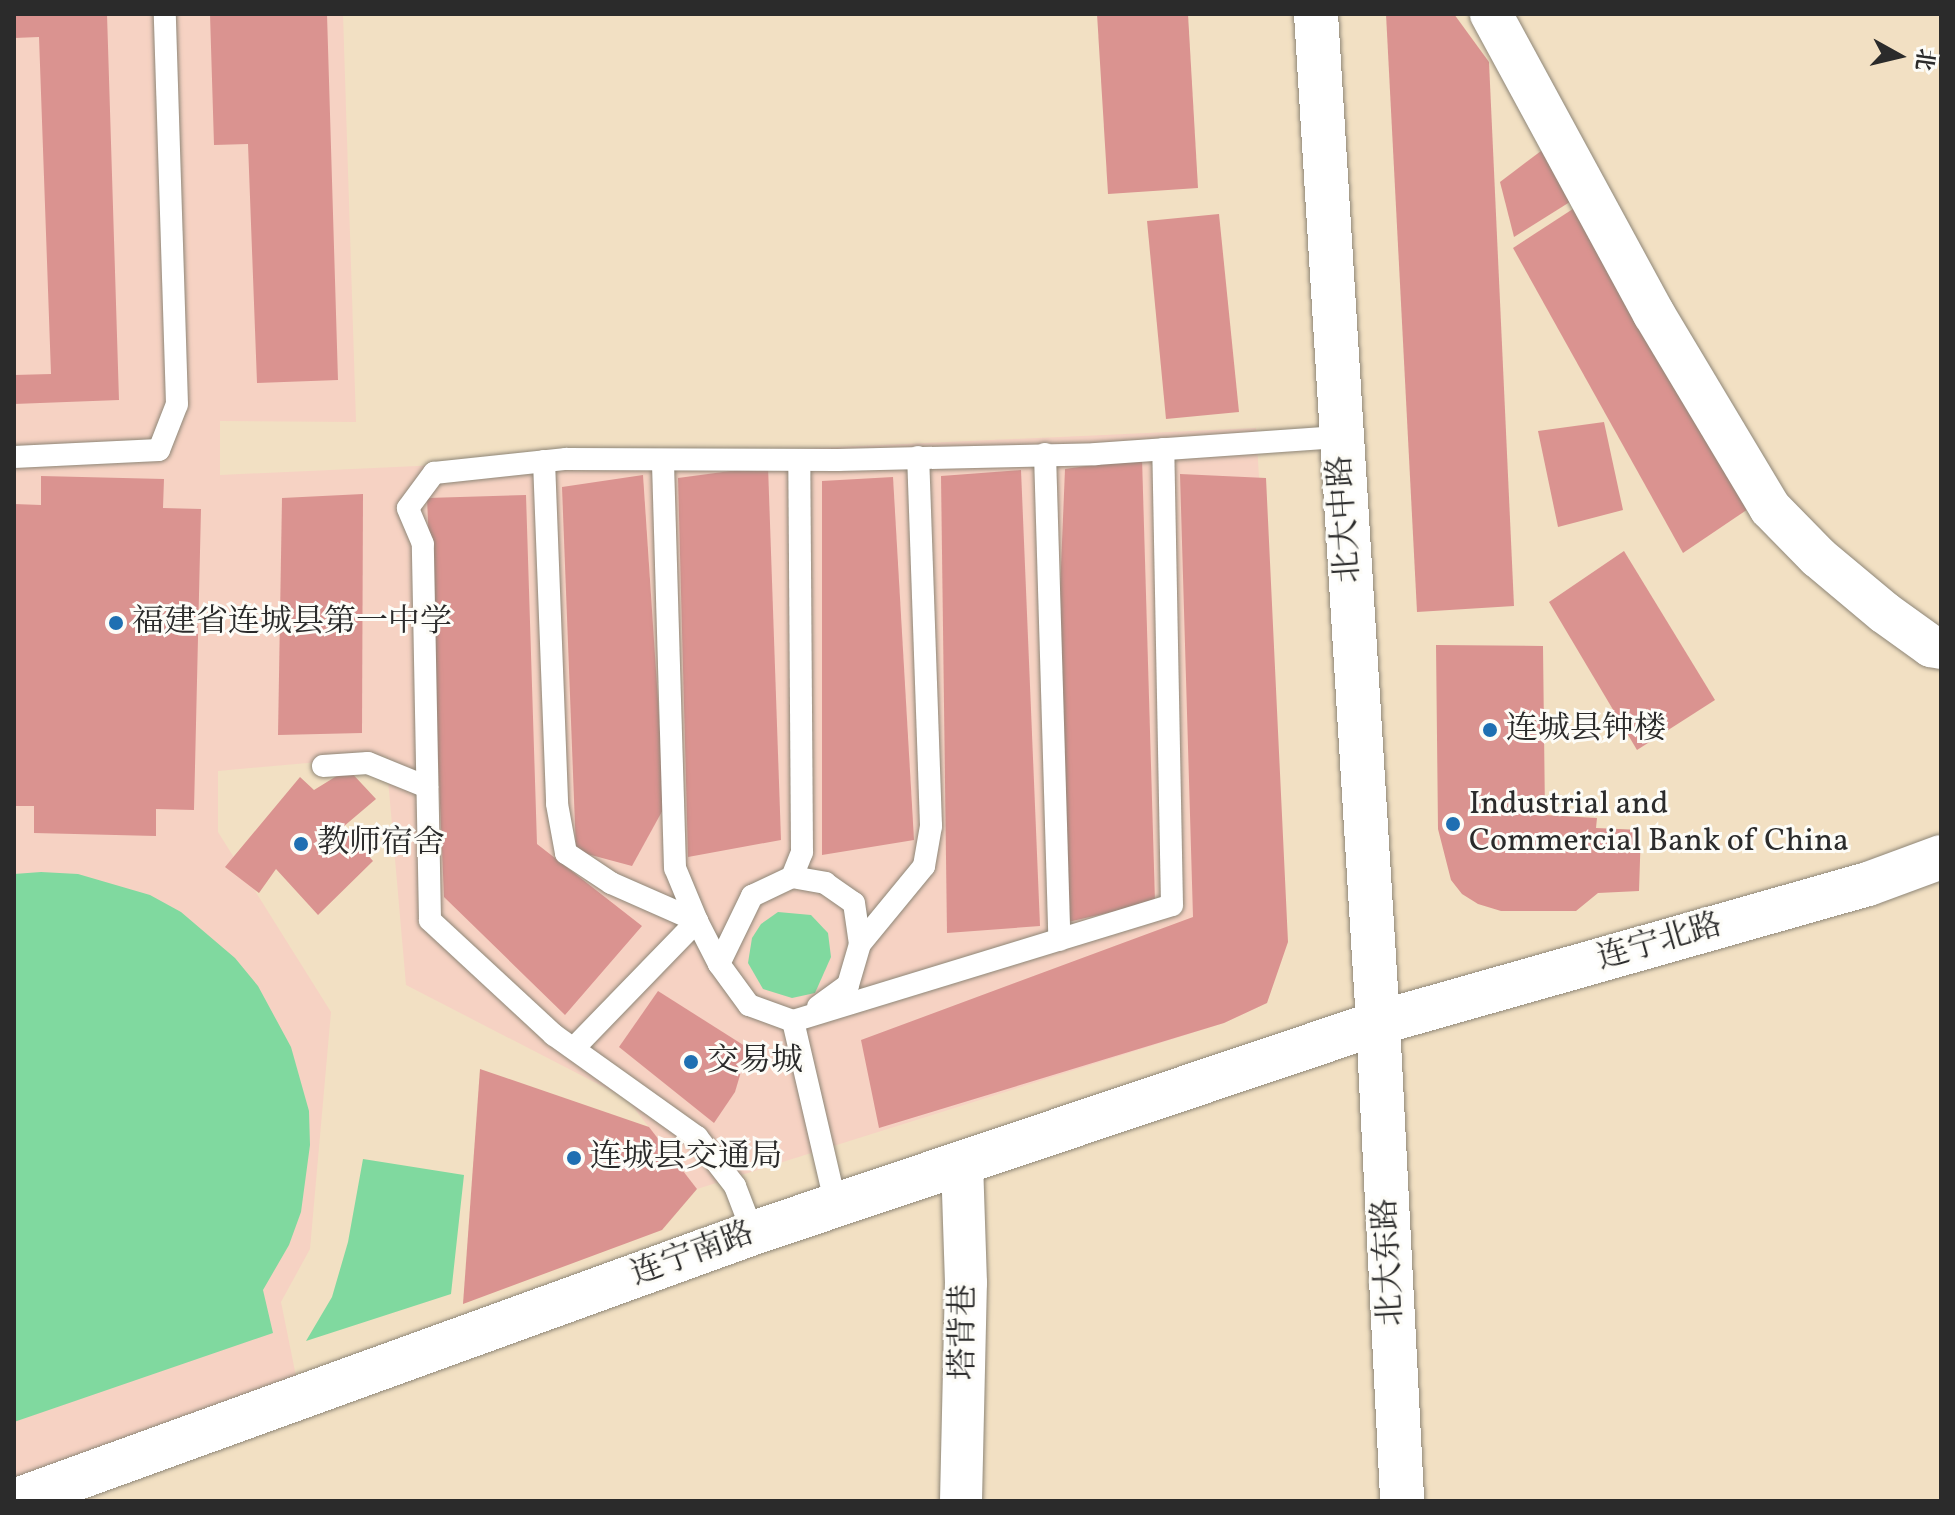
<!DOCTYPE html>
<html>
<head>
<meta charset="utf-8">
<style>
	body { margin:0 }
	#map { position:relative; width:1955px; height:1515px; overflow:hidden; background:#f2e0c3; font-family:Vollkorn,"Noto Serif SC",serif }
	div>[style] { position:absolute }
	.built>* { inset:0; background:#f6d2c3 }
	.green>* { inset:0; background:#80d99f }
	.building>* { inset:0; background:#da9390 }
	.roads { filter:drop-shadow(0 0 2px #8e8677) drop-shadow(0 0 2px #8e8677) }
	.service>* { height:22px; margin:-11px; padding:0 11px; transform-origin:11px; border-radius:11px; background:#fff }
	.minor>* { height:42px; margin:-21px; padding:0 21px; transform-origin:21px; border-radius:21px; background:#fff }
	.tertiary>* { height:44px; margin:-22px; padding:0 22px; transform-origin:22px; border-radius:22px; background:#fff }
	.secondary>* { height:44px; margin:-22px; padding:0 22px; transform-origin:22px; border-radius:22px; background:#fff }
	.dots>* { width:22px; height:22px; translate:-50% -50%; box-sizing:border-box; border:4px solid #fdfcf7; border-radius:50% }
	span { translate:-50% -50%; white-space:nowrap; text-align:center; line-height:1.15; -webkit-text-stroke:6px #fdfcf7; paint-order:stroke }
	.street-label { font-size:32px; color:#2b2b2b }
	.poi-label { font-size:32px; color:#2b2b2b }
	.left { translate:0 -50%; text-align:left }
	.frame { position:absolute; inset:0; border:16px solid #2b2b2b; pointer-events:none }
	.north { position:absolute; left:1859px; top:16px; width:80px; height:80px; -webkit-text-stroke:6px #fdfcf7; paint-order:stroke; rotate:98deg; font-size:22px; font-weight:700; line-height:32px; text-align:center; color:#2b2b2b }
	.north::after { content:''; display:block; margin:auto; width:28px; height:36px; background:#2b2b2b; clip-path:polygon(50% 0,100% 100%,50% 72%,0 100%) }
</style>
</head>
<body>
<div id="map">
	<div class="built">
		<div style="clip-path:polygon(14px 14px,343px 14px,356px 422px,220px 421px,220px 475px,1256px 428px,1287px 933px,1267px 1003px,1224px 1023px,697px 1189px,627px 1099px,406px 985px,386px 756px,218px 771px,218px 832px,331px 1012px,310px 1249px,281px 1302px,298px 1386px,14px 1484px)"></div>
	</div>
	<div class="green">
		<div style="clip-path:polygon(41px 872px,78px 874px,150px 895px,181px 912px,235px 958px,258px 986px,291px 1047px,309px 1111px,310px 1145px,301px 1212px,289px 1245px,263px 1290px,273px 1333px,14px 1422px,14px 874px)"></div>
		<div style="clip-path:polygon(778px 912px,811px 915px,828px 933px,831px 957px,815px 993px,792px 998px,763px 989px,748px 963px,752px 938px,761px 924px)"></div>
		<div style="clip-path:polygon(363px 1159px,464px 1175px,451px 1294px,306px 1341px,332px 1297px,348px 1242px)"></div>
	</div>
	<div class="building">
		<div style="clip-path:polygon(14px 14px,107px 14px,119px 400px,14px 404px,14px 375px,51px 374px,39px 37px,14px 38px)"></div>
		<div style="clip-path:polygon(210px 14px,327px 14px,338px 380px,257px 383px,248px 144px,214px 145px)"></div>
		<div style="clip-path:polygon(1097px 14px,1188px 14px,1198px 188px,1108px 194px)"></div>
		<div style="clip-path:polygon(1386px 14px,1454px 14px,1489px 62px,1514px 606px,1417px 612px)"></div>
		<div style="clip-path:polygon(1545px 148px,1573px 200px,1514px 237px,1500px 182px)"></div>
		<div style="clip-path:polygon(1579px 205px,1754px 505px,1683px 553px,1513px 248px)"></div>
		<div style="clip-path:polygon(1219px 214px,1239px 412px,1166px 419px,1147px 221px)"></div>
		<div style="clip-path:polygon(1604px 422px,1623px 510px,1558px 527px,1538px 431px)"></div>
		<div style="clip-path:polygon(1142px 458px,1155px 902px,1068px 922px,1060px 757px,1060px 592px,1065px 469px)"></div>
		<div style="clip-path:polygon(768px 466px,781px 840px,688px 857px,678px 478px)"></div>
		<div style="clip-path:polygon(1021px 470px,1040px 926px,947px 933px,941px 476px)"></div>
		<div style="clip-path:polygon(1180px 474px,1266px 478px,1288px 942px,1267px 1003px,1224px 1023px,879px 1128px,861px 1040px,1193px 917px)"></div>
		<div style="clip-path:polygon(643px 475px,665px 806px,632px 866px,576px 851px,562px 487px)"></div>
		<div style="clip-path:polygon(41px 476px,164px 479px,163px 508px,201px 509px,194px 810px,156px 809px,156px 836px,34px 833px,34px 806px,14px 806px,14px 504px,41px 505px)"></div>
		<div style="clip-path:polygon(893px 477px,914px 840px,822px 855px,822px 481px)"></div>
		<div style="clip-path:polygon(363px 494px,362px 733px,278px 735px,282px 498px)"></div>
		<div style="clip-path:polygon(526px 495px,537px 844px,642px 926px,565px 1015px,444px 897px,427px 498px)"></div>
		<div style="clip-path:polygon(1624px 551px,1715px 700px,1637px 750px,1549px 602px)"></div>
		<div style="clip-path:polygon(1436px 645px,1543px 646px,1545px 815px,1597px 818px,1596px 828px,1641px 830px,1639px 891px,1598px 893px,1576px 911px,1501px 911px,1478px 904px,1462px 894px,1451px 880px,1438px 829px)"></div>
		<div style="clip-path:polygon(348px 769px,376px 799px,343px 827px,373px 861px,318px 915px,276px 869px,259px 893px,225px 867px,300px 777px,314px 790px)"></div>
		<div style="clip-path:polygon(658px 991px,748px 1048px,735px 1092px,714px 1123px,619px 1047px)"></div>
		<div style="clip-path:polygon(480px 1069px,649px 1127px,697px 1189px,662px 1230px,463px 1304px)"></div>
	</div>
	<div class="roads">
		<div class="service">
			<div style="left:1045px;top:454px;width:486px;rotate:88.3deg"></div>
			<div style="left:14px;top:457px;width:145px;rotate:-2.8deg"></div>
			<div style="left:159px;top:450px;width:49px;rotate:-68.6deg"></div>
			<div style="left:177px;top:404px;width:390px;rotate:-91.8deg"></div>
			<div style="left:544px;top:461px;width:343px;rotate:87.8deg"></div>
			<div style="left:557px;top:804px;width:50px;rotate:79.6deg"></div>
			<div style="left:566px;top:853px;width:54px;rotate:33.7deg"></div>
			<div style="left:611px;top:883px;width:94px;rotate:23.8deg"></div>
			<div style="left:697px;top:921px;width:48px;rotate:62.9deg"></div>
			<div style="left:719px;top:964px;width:51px;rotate:53.8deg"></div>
			<div style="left:749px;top:1005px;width:47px;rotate:20deg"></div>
			<div style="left:793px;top:1021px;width:190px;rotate:76.9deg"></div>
			<div style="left:323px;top:766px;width:45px;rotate:-3.8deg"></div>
			<div style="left:368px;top:763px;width:64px;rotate:22.1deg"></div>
			<div style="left:792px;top:877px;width:34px;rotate:10deg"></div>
			<div style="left:825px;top:883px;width:35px;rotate:35deg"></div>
			<div style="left:854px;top:903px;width:41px;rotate:81.7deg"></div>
			<div style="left:860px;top:944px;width:43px;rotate:106.3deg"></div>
			<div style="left:848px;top:985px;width:37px;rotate:144deg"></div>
			<div style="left:860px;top:944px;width:101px;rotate:-50.6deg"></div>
			<div style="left:924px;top:866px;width:41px;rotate:-80.1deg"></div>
			<div style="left:931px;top:826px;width:369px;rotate:-92deg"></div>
			<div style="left:719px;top:964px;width:76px;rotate:-64.1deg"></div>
			<div style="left:752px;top:896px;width:44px;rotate:-25.4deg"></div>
			<div style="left:792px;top:877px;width:27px;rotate:-68deg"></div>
			<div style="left:802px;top:852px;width:392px;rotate:-90.4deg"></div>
			<div style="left:793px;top:1021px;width:396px;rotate:-17deg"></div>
			<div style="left:1172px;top:905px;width:456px;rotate:-91.1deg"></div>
			<div style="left:574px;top:1048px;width:177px;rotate:-45.9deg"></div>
			<div style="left:697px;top:921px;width:57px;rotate:-112.5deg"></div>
			<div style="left:675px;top:868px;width:408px;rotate:-91.7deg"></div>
			<div style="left:753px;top:1233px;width:50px;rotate:-111deg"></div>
			<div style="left:735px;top:1186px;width:62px;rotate:-127.8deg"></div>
			<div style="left:697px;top:1137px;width:176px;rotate:-144.5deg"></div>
			<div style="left:554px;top:1035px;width:169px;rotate:-137.2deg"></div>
			<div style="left:430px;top:920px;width:376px;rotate:-91.1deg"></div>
			<div style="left:423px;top:544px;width:39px;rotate:-113deg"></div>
			<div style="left:408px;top:508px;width:44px;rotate:-53.4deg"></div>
			<div style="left:434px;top:473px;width:133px;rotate:-6.1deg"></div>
			<div style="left:566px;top:459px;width:272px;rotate:0.2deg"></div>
			<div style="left:838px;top:460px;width:258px;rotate:-1.3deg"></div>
			<div style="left:1096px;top:454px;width:246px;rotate:-4deg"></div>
		</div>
		<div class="minor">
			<div style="left:1491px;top:14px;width:341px;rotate:61.5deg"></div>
			<div style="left:1654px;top:314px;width:226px;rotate:59.1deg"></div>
			<div style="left:1770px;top:508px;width:69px;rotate:45.6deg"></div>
			<div style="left:1818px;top:557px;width:87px;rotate:39.9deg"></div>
			<div style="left:1885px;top:613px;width:57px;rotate:35.7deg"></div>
			<div style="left:1931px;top:646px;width:10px;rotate:11deg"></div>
			<div style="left:961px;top:1501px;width:218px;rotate:-88.7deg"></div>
			<div style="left:966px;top:1283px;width:119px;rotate:-91.9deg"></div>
		</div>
		<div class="tertiary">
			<div style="left:14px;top:1501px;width:786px;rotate:-19.93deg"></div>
			<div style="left:753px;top:1233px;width:659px;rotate:-18.57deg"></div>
			<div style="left:1378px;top:1023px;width:509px;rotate:-15.84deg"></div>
			<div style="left:1868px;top:884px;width:78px;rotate:-20.3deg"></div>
		</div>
		<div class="secondary">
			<div style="left:1316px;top:14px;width:1011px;rotate:86.48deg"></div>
			<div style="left:1378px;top:1023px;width:479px;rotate:87.1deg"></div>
		</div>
	</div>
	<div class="dots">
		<div style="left:116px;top:623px;background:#1f6fb2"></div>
		<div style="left:1490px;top:730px;background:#1f6fb2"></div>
		<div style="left:1453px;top:824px;background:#1f6fb2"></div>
		<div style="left:301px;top:844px;background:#1f6fb2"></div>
		<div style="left:691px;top:1062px;background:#1f6fb2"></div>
		<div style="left:574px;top:1158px;background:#1f6fb2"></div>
	</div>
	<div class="street-label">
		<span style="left:1346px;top:519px;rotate:-94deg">北大中路</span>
		<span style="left:1660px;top:943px;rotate:-16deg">连宁北路</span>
		<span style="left:693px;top:1255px;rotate:-20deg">连宁南路</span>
		<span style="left:1390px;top:1262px;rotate:-93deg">北大东路</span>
		<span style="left:965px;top:1332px;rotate:-90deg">塔背巷</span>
	</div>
	<div class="poi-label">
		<span class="left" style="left:132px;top:623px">福建省连城县第一中学</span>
		<span class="left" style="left:1506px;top:730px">连城县钟楼</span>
		<span class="left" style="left:1469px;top:824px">Industrial and<br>Commercial Bank of China</span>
		<span class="left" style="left:317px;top:844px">教师宿舍</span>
		<span class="left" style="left:707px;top:1062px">交易城</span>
		<span class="left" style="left:590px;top:1158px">连城县交通局</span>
	</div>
	<div class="frame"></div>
	<div class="north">北</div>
</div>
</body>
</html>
